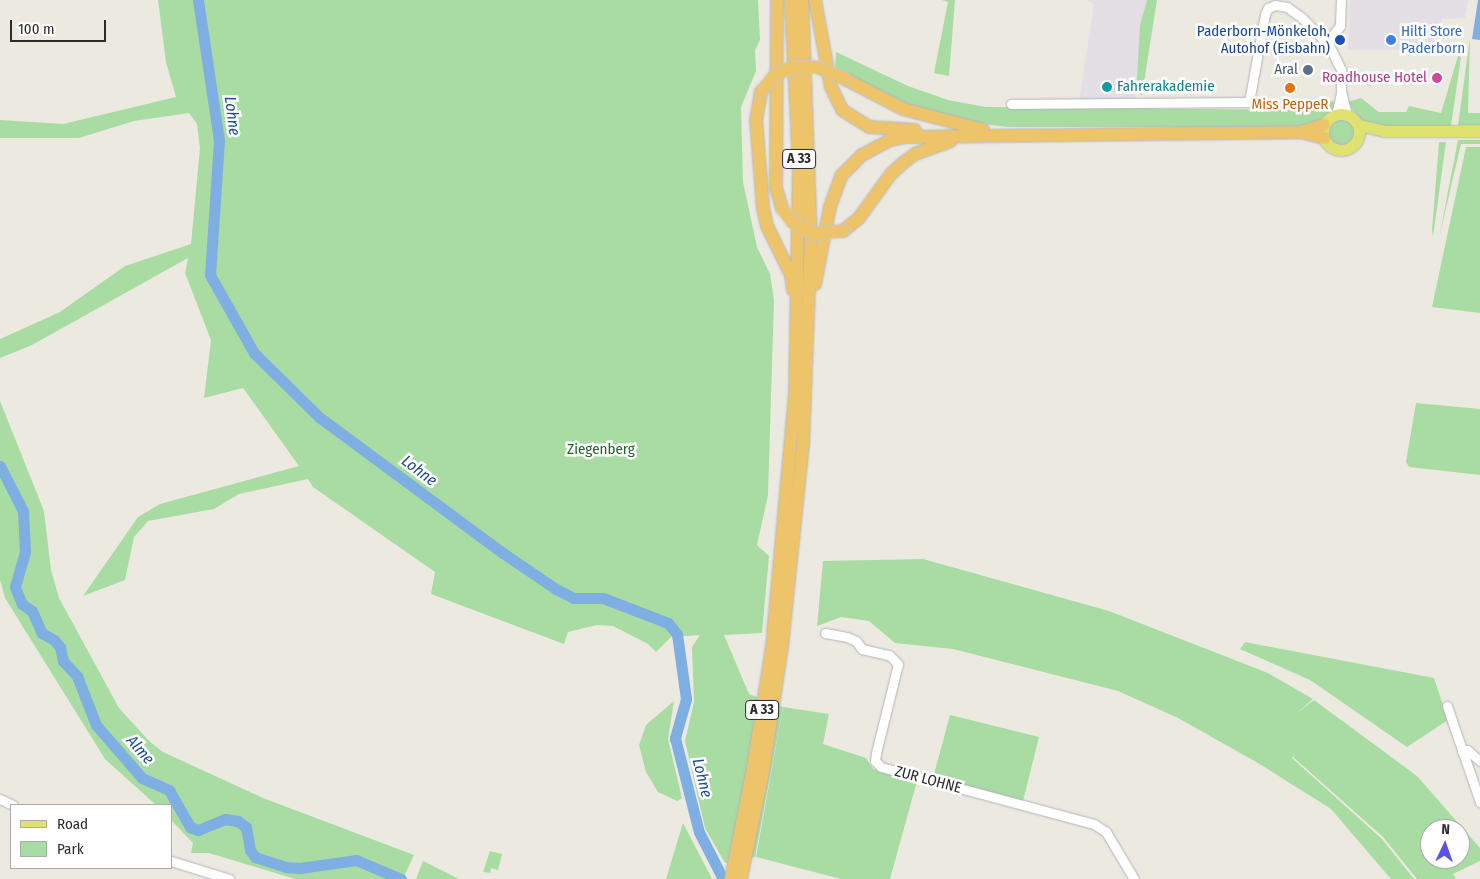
<!DOCTYPE html>
<html>
<head>
<meta charset="utf-8">
<style>
	body { margin:0 }
	#map { position:relative; width:1480px; height:879px; overflow:hidden; background:#eceae0; font-family:"Fira Sans Condensed",sans-serif }
	div>[style] { position:absolute }
	.industrial>* { inset:0; background:#e3dfe5 }
	.green>* { inset:0; background:#a8dca3 }
	.round { border-radius:50% }
	.water>* { inset:0; background:#7faee2 }
	.river>* { height:11px; margin:-5.5px; padding:0 5.5px; transform-origin:5.5px; border-radius:5.5px; background:#7faee2 }
	.roads { filter:drop-shadow(0 0 1px #b4b3be) drop-shadow(0 0 1px #b4b3be) }
	.minor>* { height:9px; margin:-4.5px; padding:0 4.5px; transform-origin:4.5px; border-radius:4.5px; background:#fff }
	.major>* { height:11px; margin:-5.5px; padding:0 5.5px; transform-origin:5.5px; border-radius:5.5px; background:#dfe26f }
	.major>.ring { margin:-5.5px; padding:0; box-sizing:content-box; background:none; border:11px solid #dfe26f; border-radius:50% }
	.highway>* { height:12px; margin:-6px; padding:0 6px; transform-origin:6px; border-radius:6px; background:#edc46a }
	.bridges { filter:drop-shadow(0 0 1px #c8c8c8) drop-shadow(0 0 1px #c8c8c8) }
	.highway-bridge>* { height:12px; margin:-6px; padding:0 6px; transform-origin:6px; border-radius:6px; background:#edc46a }
	.dots>* { width:14px; height:14px; translate:-50% -50%; box-sizing:border-box; border:2px solid #fff; border-radius:50% }
	span { translate:-50% -50%; white-space:nowrap; text-align:center; line-height:1.15; -webkit-text-stroke:5px #fff; paint-order:stroke }
	.shield-label span { padding:1px 4px; background:#fff; border:1px solid; border-radius:4px; -webkit-text-stroke-width:0 }
	.shield-label { font-size:14px; color:#2c2c2c; font-weight:700 }
	.transit-label { font-size:15px; color:#164399 }
	.right { translate:-100% -50%; text-align:right }
	.shop-label { font-size:15px; color:#366cbe }
	.left { translate:0 -50%; text-align:left }
	.service-label { font-size:15px; color:#4e5e75 }
	.hotel-label { font-size:15px; color:#b23c85 }
	.culture-label { font-size:15px; color:#0d838f }
	.food-label { font-size:15px; color:#c56008 }
	.park-label { font-size:15px; color:#236226 }
	.street-label { font-size:15px; color:#2c2c2c }
	.water-label { font-size:16px; color:#1d4b8f; font-style:italic }
	.legend { position:absolute; left:10px; top:804px; width:162px; height:65px; box-sizing:border-box; background:#fff; border:1px solid #ababab; margin:0; padding:6px 9px; list-style:none; font-size:15px; color:#2c2c2c }
	.legend li { display:flex; align-items:center; gap:10px; height:25px }
	.legend b { width:25px; border:1px solid #ababab }
	.north { position:absolute; left:1420px; top:819px; width:50px; height:50px; box-sizing:border-box; background:#fff; border:1px solid #ababab; border-radius:50%; rotate:3deg; font-size:14px; font-weight:700; line-height:20px; text-align:center; color:#2c2c2c }
	.north::after { content:''; display:block; margin:auto; width:18px; height:22px; background:#5d52e6; clip-path:polygon(50% 0,100% 100%,50% 72%,0 100%) }
	.scale { position:absolute; left:10px; top:20px; width:96px; height:22px; box-sizing:border-box; border:2px solid #2c2c2c; border-top:0; padding-left:6px; font-size:15px; line-height:18px; white-space:nowrap; color:#2c2c2c; -webkit-text-stroke:4px #fff; paint-order:stroke }
</style>
</head>
<body>
<div id="map">
	<div class="industrial">
		<div style="clip-path:polygon(1087px 0,1147px 0,1141px 24px,1135px 100px,1079px 101px,1094px 5px)"></div>
		<div style="clip-path:polygon(1350px 0,1468px 0,1465px 18px,1442px 19px,1438px 50px,1348px 50px)"></div>
	</div>
	<div class="green">
		<div style="clip-path:polygon(158px 0,758px 0,760px 40px,755px 50px,756px 71px,741px 107px,743px 182px,757px 247px,770px 274px,774px 300px,768px 495px,757px 545px,769px 556px,762px 633px,724px 635px,749px 694px,783px 707px,755px 857px,725px 863px,705px 828px,685px 741px,694px 702px,692px 647px,700px 635px,671px 637px,656px 652px,648px 644px,613px 626px,597px 625px,568px 632px,564px 644px,431px 594px,435px 572px,313px 487px,308px 479px,239px 494px,214px 509px,148px 521px,134px 537px,125px 580px,83px 596px,138px 517px,160px 504px,299px 466px,243px 388px,204px 398px,211px 340px,185px 273px,188px 258px,32px 345px,0 358px,0 339px,60px 312px,125px 266px,191px 244px,200px 148px,197px 124px,189px 113px,134px 121px,79px 138px,0 138px,0 120px,63px 124px,176px 97px,166px 62px)"></div>
		<div style="clip-path:polygon(942px 0,955px 0,949px 76px,934px 73px,948px 2px)"></div>
		<div style="clip-path:polygon(1147px 0,1157px 0,1142px 95px,1136px 93px,1140px 25px)"></div>
		<div style="clip-path:polygon(1470px 38px,1468px 113px,1480px 113px,1480px 125px,1458px 125px)"></div>
		<div style="clip-path:polygon(836px 52px,908px 86px,948px 100px,986px 107px,1299px 110px,1306px 112px,1321px 100px,1336px 102px,1333px 109px,1313px 125px,1291px 127px,1008px 127px,964px 122px,907px 106px,835px 68px)"></div>
		<div style="clip-path:polygon(1458px 56px,1461px 57px,1451px 126px,1378px 126px,1361px 120px,1349px 105px,1348px 102px,1361px 98px,1379px 112px,1406px 112px,1409px 106px,1441px 113px)"></div>
		<div class="round" style="left:1327px;top:118px;width:28px;height:28px"></div>
		<div style="clip-path:polygon(1458px 140px,1480px 140px,1480px 144px,1461px 144px,1439px 238px)"></div>
		<div style="clip-path:polygon(1439px 142px,1446px 142px,1433px 237px,1432px 230px)"></div>
		<div style="clip-path:polygon(1466px 147px,1480px 147px,1480px 313px,1432px 307px)"></div>
		<div style="clip-path:polygon(0 401px,44px 511px,51px 570px,59px 598px,119px 708px,149px 741px,163px 752px,263px 798px,414px 855px,403px 879px,295px 879px,209px 853px,191px 853px,193px 843px,171px 820px,171px 805px,156px 805px,105px 759px,5px 598px,0 580px)"></div>
		<div style="clip-path:polygon(1416px 403px,1480px 409px,1480px 475px,1409px 467px,1406px 462px)"></div>
		<div style="clip-path:polygon(evenodd,923px 559px,1109px 611px,1268px 673px,1313px 699px,1296px 714px,1314px 700px,1417px 776px,1480px 848px,1480px 861px,1453px 874px,1456px 879px,1417px 879px,1383px 837px,1293px 757px,1295px 750px,1292px 758px,1382px 839px,1414px 879px,1391px 879px,1331px 809px,1258px 763px,1178px 718px,1118px 691px,953px 649px,895px 643px,869px 621px,841px 617px,817px 626px,823px 561px,923px 559px,1430px 829px,1460px 829px,1460px 859px,1430px 859px,1430px 829px)"></div>
		<div style="clip-path:polygon(1245px 642px,1434px 678px,1448px 720px,1407px 747px,1310px 680px,1240px 649px)"></div>
		<div style="clip-path:polygon(674px 701px,668px 739px,682px 798px,677px 801px,658px 792px,646px 772px,639px 745px,646px 725px)"></div>
		<div style="clip-path:polygon(783px 707px,829px 714px,823px 744px,866px 758px,873px 769px,917px 781px,890px 879px,841px 879px,756px 857px)"></div>
		<div style="clip-path:polygon(950px 715px,1039px 737px,1023px 801px,933px 778px)"></div>
		<div style="clip-path:polygon(683px 823px,712px 879px,666px 879px)"></div>
		<div style="clip-path:polygon(490px 851px,502px 854px,498px 870px,491px 868px,490px 873px,483px 872px)"></div>
		<div style="clip-path:polygon(423px 861px,459px 879px,416px 879px)"></div>
	</div>
	<div class="water">
		<div style="clip-path:polygon(1478px 0,1480px 0,1480px 40px,1472px 39px)"></div>
	</div>
	<div class="river">
		<div style="left:198px;top:0;width:142px;rotate:81.5deg"></div>
		<div style="left:219px;top:140px;width:135px;rotate:93.8deg"></div>
		<div style="left:210px;top:275px;width:90px;rotate:60.6deg"></div>
		<div style="left:254px;top:353px;width:91px;rotate:44.6deg"></div>
		<div style="left:319px;top:417px;width:229px;rotate:36.5deg"></div>
		<div style="left:503px;top:553px;width:64px;rotate:34.2deg"></div>
		<div style="left:556px;top:589px;width:20px;rotate:27deg"></div>
		<div style="left:574px;top:598px;width:29px"></div>
		<div style="left:603px;top:598px;width:70px;rotate:21deg"></div>
		<div style="left:668px;top:623px;width:14px;rotate:51deg"></div>
		<div style="left:677px;top:634px;width:66px;rotate:82.1deg"></div>
		<div style="left:686px;top:699px;width:41px;rotate:105.8deg"></div>
		<div style="left:675px;top:738px;width:97px;rotate:75.7deg"></div>
		<div style="left:699px;top:832px;width:53px;rotate:62.9deg"></div>
		<div style="left:0;top:466px;width:51px;rotate:62.9deg"></div>
		<div style="left:23px;top:511px;width:41px;rotate:87.2deg"></div>
		<div style="left:25px;top:552px;width:36px;rotate:106deg"></div>
		<div style="left:15px;top:587px;width:18px;rotate:68deg"></div>
		<div style="left:22px;top:604px;width:12px;rotate:35deg"></div>
		<div style="left:32px;top:611px;width:24px;rotate:66deg"></div>
		<div style="left:42px;top:633px;width:14px;rotate:30deg"></div>
		<div style="left:54px;top:640px;width:9px;rotate:49deg"></div>
		<div style="left:60px;top:647px;width:14px;rotate:78deg"></div>
		<div style="left:63px;top:661px;width:21px;rotate:47deg"></div>
		<div style="left:77px;top:676px;width:53px;rotate:68.8deg"></div>
		<div style="left:96px;top:725px;width:70px;rotate:49deg"></div>
		<div style="left:142px;top:778px;width:30px;rotate:24deg"></div>
		<div style="left:169px;top:790px;width:43px;rotate:60.4deg"></div>
		<div style="left:190px;top:827px;width:9px;rotate:21deg"></div>
		<div style="left:198px;top:830px;width:29px;rotate:-22deg"></div>
		<div style="left:225px;top:819px;width:13px;rotate:9deg"></div>
		<div style="left:238px;top:821px;width:10px;rotate:37deg"></div>
		<div style="left:246px;top:827px;width:23px;rotate:80deg"></div>
		<div style="left:250px;top:850px;width:9px;rotate:54deg"></div>
		<div style="left:255px;top:857px;width:32px;rotate:18deg"></div>
		<div style="left:285px;top:867px;width:15px;rotate:4deg"></div>
		<div style="left:300px;top:868px;width:57px;rotate:-8.1deg"></div>
		<div style="left:356px;top:860px;width:49px;rotate:22.9deg"></div>
	</div>
	<div class="roads">
		<div class="minor">
			<div style="left:1327px;top:42px;width:21px;rotate:-51deg"></div>
			<div style="left:1340px;top:26px;width:26px;rotate:-88deg"></div>
			<div style="left:1011px;top:104px;width:238px;rotate:-0.5deg"></div>
			<div style="left:1249px;top:102px;width:89px;rotate:-79.7deg"></div>
			<div style="left:1265px;top:14px;width:7px;rotate:-63deg"></div>
			<div style="left:1268px;top:8px;width:8px;rotate:-23deg"></div>
			<div style="left:1275px;top:5px;width:12px;rotate:9deg"></div>
			<div style="left:1287px;top:7px;width:19px;rotate:36deg"></div>
			<div style="left:1302px;top:18px;width:38px;rotate:45deg"></div>
			<div style="left:1329px;top:45px;width:28px;rotate:64deg"></div>
			<div style="left:1341px;top:70px;width:21px;rotate:90deg"></div>
			<div style="left:1341px;top:91px;width:25px;rotate:76deg"></div>
			<div style="left:1336px;top:115px;width:22px;rotate:-77deg"></div>
			<div style="left:825px;top:633px;width:22px;rotate:10deg"></div>
			<div style="left:847px;top:637px;width:10px;rotate:24deg"></div>
			<div style="left:856px;top:641px;width:10px;rotate:53deg"></div>
			<div style="left:862px;top:649px;width:28px;rotate:13deg"></div>
			<div style="left:889px;top:655px;width:13px;rotate:45deg"></div>
			<div style="left:898px;top:664px;width:92px;rotate:103.9deg"></div>
			<div style="left:876px;top:753px;width:8px;rotate:97deg"></div>
			<div style="left:875px;top:761px;width:8px;rotate:45deg"></div>
			<div style="left:881px;top:767px;width:220px;rotate:15deg"></div>
			<div style="left:1094px;top:824px;width:14px;rotate:34deg"></div>
			<div style="left:1106px;top:832px;width:55px;rotate:59.2deg"></div>
			<div style="left:1447px;top:706px;width:102px;rotate:71deg"></div>
			<div style="left:1462px;top:751px;width:5px;rotate:-11deg"></div>
			<div style="left:1467px;top:750px;width:17px;rotate:40deg"></div>
			<div style="left:0;top:799px;width:14px;rotate:25deg"></div>
			<div style="left:171px;top:861px;width:61px;rotate:17.2deg"></div>
		</div>
		<div class="major">
			<div class="ring" style="left:1323px;top:114px;width:25px;height:25px"></div>
			<div style="left:1359px;top:125px;width:26px;rotate:13deg"></div>
			<div style="left:1384px;top:131px;width:96px"></div>
		</div>
		<div class="highway">
			<div style="left:777px;top:0;width:188px;rotate:90.3deg"></div>
			<div style="left:776px;top:188px;width:21px;rotate:73deg"></div>
			<div style="left:815px;top:0;width:88px;rotate:79.6deg"></div>
			<div style="left:831px;top:87px;width:25px;rotate:64deg"></div>
			<div style="left:842px;top:110px;width:32px;rotate:32deg"></div>
			<div style="left:869px;top:127px;width:46px;rotate:3.7deg"></div>
			<div style="left:845px;top:79px;width:65px;rotate:27.3deg"></div>
			<div style="left:903px;top:109px;width:83px;rotate:14.7deg"></div>
			<div style="left:761px;top:92px;width:27px;rotate:100deg"></div>
			<div style="left:756px;top:119px;width:89px;rotate:85.5deg"></div>
			<div style="left:763px;top:208px;width:18px;rotate:77deg"></div>
			<div style="left:767px;top:226px;width:55px;rotate:63.9deg"></div>
			<div style="left:791px;top:275px;width:15px;rotate:82deg"></div>
			<div style="left:1302px;top:132px;width:23px;rotate:-18deg"></div>
			<div style="left:843px;top:231px;width:21px;rotate:-39deg"></div>
			<div style="left:859px;top:218px;width:54px;rotate:-54deg"></div>
			<div style="left:891px;top:174px;width:16px;rotate:-43deg"></div>
			<div style="left:903px;top:163px;width:15px;rotate:-37deg"></div>
			<div style="left:915px;top:154px;width:38px;rotate:-20deg"></div>
			<div style="left:815px;top:284px;width:78px;rotate:-79deg"></div>
			<div style="left:830px;top:207px;width:33px;rotate:-70deg"></div>
			<div style="left:841px;top:176px;width:30px;rotate:-45deg"></div>
			<div style="left:862px;top:155px;width:32px;rotate:-28deg"></div>
			<div style="left:890px;top:140px;width:16px;rotate:-11deg"></div>
			<div style="left:906px;top:137px;width:394px;rotate:-0.7deg"></div>
			<div style="left:1300px;top:132px;width:25px;rotate:14deg"></div>
			<div style="left:731px;top:879px;width:113px;rotate:-78.8deg"></div>
			<div style="left:753px;top:768px;width:122px;rotate:-81.1deg"></div>
			<div style="left:772px;top:647px;width:253px;rotate:-84.8deg"></div>
			<div style="left:795px;top:395px;width:230px;rotate:-89deg"></div>
			<div style="left:799px;top:165px;width:165px;rotate:-92.8deg"></div>
			<div style="left:741px;top:879px;width:110px;rotate:-78.5deg"></div>
			<div style="left:763px;top:771px;width:125px;rotate:-81.3deg"></div>
			<div style="left:782px;top:647px;width:204px;rotate:-84.1deg"></div>
			<div style="left:803px;top:444px;width:204px;rotate:-87.8deg"></div>
			<div style="left:811px;top:240px;width:240px;rotate:-92.1deg"></div>
		</div>
	</div>
	<div class="bridges">
		<div class="highway-bridge">
			<div style="left:761px;top:92px;width:21px;rotate:-51deg"></div>
			<div style="left:774px;top:76px;width:19px;rotate:-28deg"></div>
			<div style="left:791px;top:67px;width:25px"></div>
			<div style="left:816px;top:67px;width:31px;rotate:22deg"></div>
			<div style="left:782px;top:208px;width:17px;rotate:54deg"></div>
			<div style="left:792px;top:222px;width:25px;rotate:29deg"></div>
			<div style="left:814px;top:234px;width:29px;rotate:-6deg"></div>
		</div>
	</div>
	<div class="dots">
		<div style="left:1340px;top:40px;background:#1a4fb4"></div>
		<div style="left:1391px;top:40px;background:#3f7fe0"></div>
		<div style="left:1308px;top:70px;background:#5c6f8a"></div>
		<div style="left:1437px;top:78px;background:#d1479c"></div>
		<div style="left:1107px;top:87px;background:#0f9aa8"></div>
		<div style="left:1290px;top:88px;background:#e8710a"></div>
	</div>
	<div class="shield-label">
		<span style="left:799px;top:159px">A 33</span>
		<span style="left:762px;top:710px">A 33</span>
	</div>
	<div class="transit-label">
		<span class="right" style="left:1330px;top:40px">Paderborn-Mönkeloh,<br>Autohof (Eisbahn)</span>
	</div>
	<div class="shop-label">
		<span class="left" style="left:1401px;top:40px">Hilti Store<br>Paderborn</span>
	</div>
	<div class="service-label">
		<span class="right" style="left:1298px;top:70px">Aral</span>
	</div>
	<div class="hotel-label">
		<span class="right" style="left:1427px;top:78px">Roadhouse Hotel</span>
	</div>
	<div class="culture-label">
		<span class="left" style="left:1117px;top:87px">Fahrerakademie</span>
	</div>
	<div class="food-label">
		<span style="left:1290px;top:105px">Miss PeppeR</span>
	</div>
	<div class="park-label">
		<span style="left:601px;top:450px">Ziegenberg</span>
	</div>
	<div class="street-label">
		<span style="left:928px;top:780px;rotate:15deg">ZUR LOHNE</span>
	</div>
	<div class="water-label">
		<span style="left:232px;top:116px;rotate:83deg">Lohne</span>
		<span style="left:419px;top:471px;rotate:37deg">Lohne</span>
		<span style="left:140px;top:750px;rotate:49deg">Alme</span>
		<span style="left:702px;top:778px;rotate:76deg">Lohne</span>
	</div>
	<ul class="legend">
	<li><b style="height:6px;background:#dfe26f"></b>Road</li>
	<li><b style="height:14px;background:#a8dca3"></b>Park</li>
	</ul>
	<div class="north">N</div>
	<div class="scale">100 m</div>
</div>
</body>
</html>
